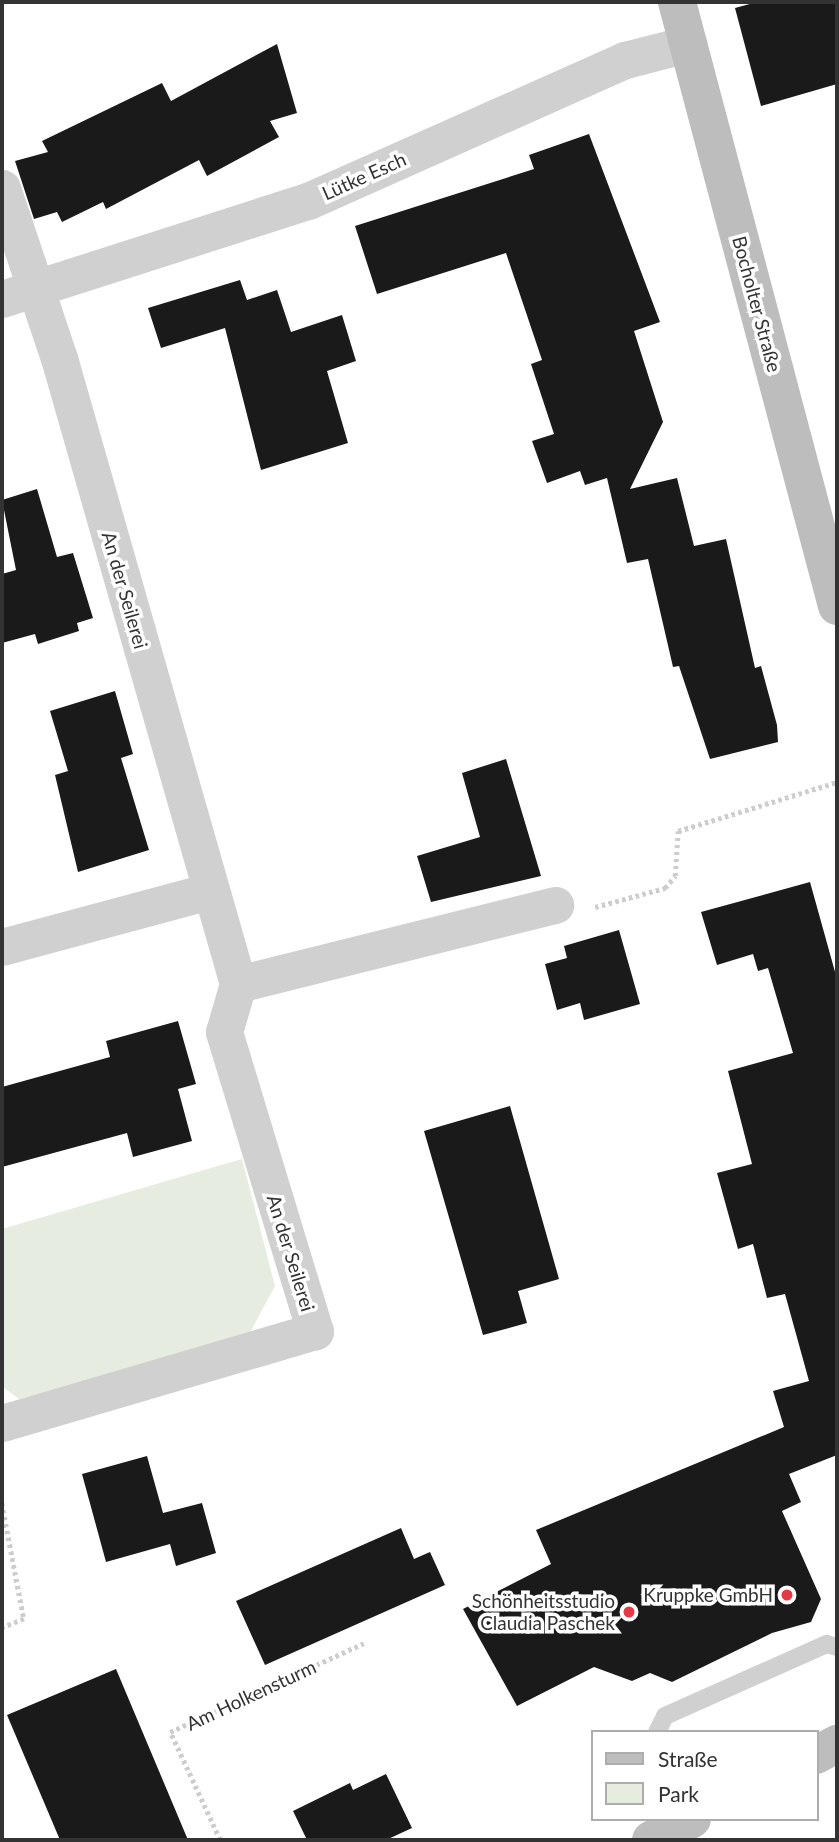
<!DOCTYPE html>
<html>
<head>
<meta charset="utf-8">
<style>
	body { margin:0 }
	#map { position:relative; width:839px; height:1842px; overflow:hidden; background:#fff; font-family:Lato,sans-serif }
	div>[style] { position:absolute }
	.green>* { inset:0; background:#e6ecdf }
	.building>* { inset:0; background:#1a1a1a }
	.path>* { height:4.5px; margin-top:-2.25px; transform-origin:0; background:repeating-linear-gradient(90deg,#cdcdcd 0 3.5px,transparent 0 7px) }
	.lane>* { height:18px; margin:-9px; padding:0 9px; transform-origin:9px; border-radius:9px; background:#d0d0d0 }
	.street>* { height:37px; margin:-18.5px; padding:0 18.5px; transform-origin:18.5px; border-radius:18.5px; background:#d0d0d0 }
	.secondary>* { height:38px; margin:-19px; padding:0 19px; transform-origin:19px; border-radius:19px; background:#bdbdbd }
	.dots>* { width:19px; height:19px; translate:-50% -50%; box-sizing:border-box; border:4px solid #fff; border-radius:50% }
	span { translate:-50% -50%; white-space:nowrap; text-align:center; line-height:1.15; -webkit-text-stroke:7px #fff; paint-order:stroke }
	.street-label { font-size:19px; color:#333 }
	.poi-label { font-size:19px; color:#333 }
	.right { translate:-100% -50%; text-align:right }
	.frame { position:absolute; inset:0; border:4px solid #333; pointer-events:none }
	.legend { position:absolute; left:591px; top:1730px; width:228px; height:91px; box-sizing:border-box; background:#fff; border:2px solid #adadad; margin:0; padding:9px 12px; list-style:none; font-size:21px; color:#333 }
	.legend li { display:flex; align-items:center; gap:14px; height:35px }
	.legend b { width:35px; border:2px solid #adadad }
</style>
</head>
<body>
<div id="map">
	<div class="green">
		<div style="clip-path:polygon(242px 1159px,275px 1286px,246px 1340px,19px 1399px,3px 1387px,2px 1229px)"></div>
	</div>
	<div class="building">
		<div style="clip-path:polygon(757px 2px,837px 2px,837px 84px,761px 106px,735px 8px)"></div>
		<div style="clip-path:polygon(277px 44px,297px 113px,270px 121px,279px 137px,207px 176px,199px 160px,106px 209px,103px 202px,62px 222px,57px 212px,34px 219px,15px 161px,48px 152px,42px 141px,162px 83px,171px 101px)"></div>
		<div style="clip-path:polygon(589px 134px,660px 322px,634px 331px,663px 422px,630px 489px,677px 478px,694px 546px,726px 539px,755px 668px,761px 666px,777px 725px,778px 742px,710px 759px,679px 666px,673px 667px,648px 559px,627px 563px,607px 478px,585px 485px,580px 471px,547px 483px,532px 441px,554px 434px,531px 364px,542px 360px,506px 253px,377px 294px,355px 226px,534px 169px,529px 155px)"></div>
		<div style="clip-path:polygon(240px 280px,247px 300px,277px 290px,291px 332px,342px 315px,356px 361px,327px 371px,348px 443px,261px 470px,225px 328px,161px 348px,148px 308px)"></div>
		<div style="clip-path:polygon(37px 489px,57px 557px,73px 553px,93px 618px,77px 623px,79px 631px,38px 644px,35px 634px,2px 643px,2px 574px,16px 570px,2px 500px)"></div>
		<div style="clip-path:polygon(115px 691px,133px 754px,121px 758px,149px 850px,78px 872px,55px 775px,68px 771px,50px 711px)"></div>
		<div style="clip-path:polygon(506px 759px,541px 876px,431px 902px,417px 856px,480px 837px,462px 773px)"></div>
		<div style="clip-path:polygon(810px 882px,837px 979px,837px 1455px,789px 1474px,801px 1502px,782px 1511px,821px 1599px,811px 1622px,772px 1633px,672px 1682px,650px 1673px,632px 1681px,594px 1667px,517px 1706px,463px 1609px,551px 1564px,536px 1530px,784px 1427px,773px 1391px,809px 1381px,785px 1294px,767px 1298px,753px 1244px,738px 1249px,717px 1173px,752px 1164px,728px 1071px,793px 1053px,768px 968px,758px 971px,753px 954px,717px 965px,701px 912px)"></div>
		<div style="clip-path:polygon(619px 930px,640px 1004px,584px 1020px,580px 1003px,557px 1010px,545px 964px,567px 958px,564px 946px)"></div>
		<div style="clip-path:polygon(178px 1021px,196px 1084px,178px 1089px,192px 1141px,133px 1157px,127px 1133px,2px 1167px,2px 1087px,110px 1057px,106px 1041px)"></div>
		<div style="clip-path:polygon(510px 1106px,559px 1279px,518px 1291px,527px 1323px,483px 1335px,424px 1131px)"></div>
		<div style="clip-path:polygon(147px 1456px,163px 1513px,202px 1503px,216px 1553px,176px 1566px,170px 1544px,106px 1562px,82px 1474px)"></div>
		<div style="clip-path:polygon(401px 1528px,414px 1559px,430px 1552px,445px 1585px,265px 1665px,236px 1601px)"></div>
		<div style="clip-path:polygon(116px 1669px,188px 1840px,60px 1840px,7px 1715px)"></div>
		<div style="clip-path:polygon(386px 1774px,412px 1828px,386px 1840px,307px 1840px,293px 1811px,350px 1783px,353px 1790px)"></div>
	</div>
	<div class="path">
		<div style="left:595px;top:907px;width:73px;rotate:-15.2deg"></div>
		<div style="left:665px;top:888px;width:16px;rotate:-50deg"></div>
		<div style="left:675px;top:876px;width:45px;rotate:-86.2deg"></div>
		<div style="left:678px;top:831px;width:166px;rotate:-17.1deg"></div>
		<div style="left:2px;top:1503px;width:118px;rotate:79.3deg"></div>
		<div style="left:24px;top:1619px;width:24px;rotate:158deg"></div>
		<div style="left:220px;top:1840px;width:119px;rotate:-114.8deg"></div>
		<div style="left:170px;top:1732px;width:213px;rotate:-24.6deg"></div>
	</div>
	<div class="lane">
		<div style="left:657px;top:1732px;width:18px;rotate:-63deg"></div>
		<div style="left:665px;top:1716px;width:177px;rotate:-24deg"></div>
		<div style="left:827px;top:1644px;width:10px;rotate:17deg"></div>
	</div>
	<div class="street">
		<div style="left:2px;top:188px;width:179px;rotate:71.5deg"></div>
		<div style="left:59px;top:358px;width:651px;rotate:74.04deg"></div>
		<div style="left:238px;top:984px;width:50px;rotate:106.3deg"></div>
		<div style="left:224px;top:1032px;width:313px;rotate:73.1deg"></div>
		<div style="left:315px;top:1331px;width:326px;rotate:163.6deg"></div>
		<div style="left:2px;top:299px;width:321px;rotate:-17.8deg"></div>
		<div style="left:308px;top:201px;width:347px;rotate:-24deg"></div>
		<div style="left:625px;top:60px;width:65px;rotate:-14.3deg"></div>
		<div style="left:2px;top:947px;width:215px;rotate:-15.1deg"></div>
		<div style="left:238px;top:984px;width:327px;rotate:-14deg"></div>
	</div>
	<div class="secondary">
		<div style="left:677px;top:2px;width:625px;rotate:75.16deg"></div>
		<div style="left:816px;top:1755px;width:24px;rotate:-28deg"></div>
		<div style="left:651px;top:1840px;width:46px;rotate:-27.1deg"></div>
	</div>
	<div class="dots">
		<div style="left:787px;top:1595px;background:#e63946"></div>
		<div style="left:629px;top:1612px;background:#e63946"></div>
	</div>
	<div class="street-label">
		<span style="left:364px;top:176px;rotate:-24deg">Lütke Esch</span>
		<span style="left:757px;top:304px;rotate:75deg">Bocholter Straße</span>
		<span style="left:125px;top:590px;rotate:74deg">An der Seilerei</span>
		<span style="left:291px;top:1253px;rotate:73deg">An der Seilerei</span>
		<span style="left:251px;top:1695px;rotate:-25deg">Am Holkensturm</span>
	</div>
	<div class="poi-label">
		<span class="right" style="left:773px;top:1595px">Kruppke GmbH</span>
		<span class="right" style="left:615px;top:1612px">Schönheitsstudio<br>Claudia Paschek</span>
	</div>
	<div class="frame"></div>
	<ul class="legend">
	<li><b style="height:9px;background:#bdbdbd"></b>Straße</li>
	<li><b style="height:19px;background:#e6ecdf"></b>Park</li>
	</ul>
</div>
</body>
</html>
